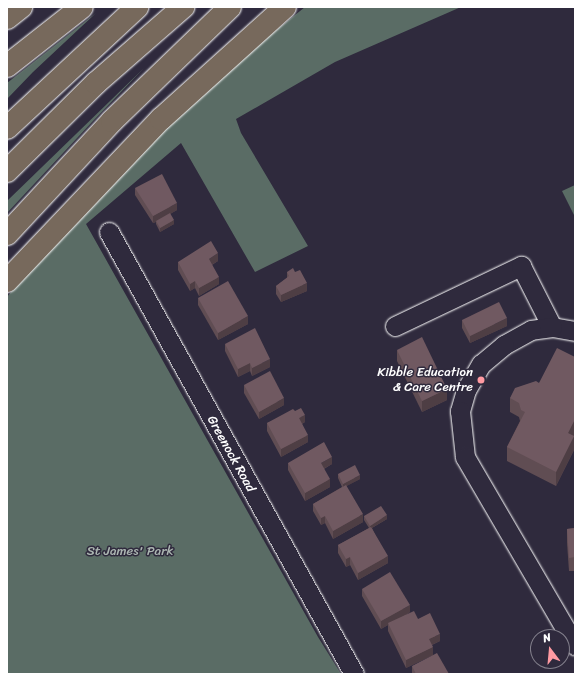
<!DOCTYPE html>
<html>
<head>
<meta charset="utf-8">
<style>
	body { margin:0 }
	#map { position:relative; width:582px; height:681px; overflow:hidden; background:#2f2a3d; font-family:Sriracha,sans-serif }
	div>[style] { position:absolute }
	.green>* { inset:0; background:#5a6c65 }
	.roads { filter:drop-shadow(0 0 1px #fff) drop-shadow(0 0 1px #fff) }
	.minor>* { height:19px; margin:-9.5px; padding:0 9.5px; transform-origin:9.5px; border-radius:9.5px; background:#2f2a3d }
	.highway>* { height:22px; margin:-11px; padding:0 11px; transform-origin:11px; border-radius:11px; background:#77695c }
	.wall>* { inset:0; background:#604d53 }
	.shaded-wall>* { inset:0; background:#4e3e44 }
	.building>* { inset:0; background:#705961 }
	.dots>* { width:11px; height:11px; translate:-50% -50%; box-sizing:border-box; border:2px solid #2f2a3d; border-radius:50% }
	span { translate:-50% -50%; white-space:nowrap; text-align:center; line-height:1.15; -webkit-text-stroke:3px #2f2a3d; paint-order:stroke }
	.poi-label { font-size:13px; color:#fff }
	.right { translate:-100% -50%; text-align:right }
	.street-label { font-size:13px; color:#fff }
	.park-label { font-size:13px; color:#acb6b2 }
	.frame { position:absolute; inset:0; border:8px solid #fff; pointer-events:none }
	.north { position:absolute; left:530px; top:629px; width:40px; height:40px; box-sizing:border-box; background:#2f2a3d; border:1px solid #827f8b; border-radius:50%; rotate:344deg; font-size:11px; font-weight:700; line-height:16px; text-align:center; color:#fff }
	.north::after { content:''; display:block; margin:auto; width:14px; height:18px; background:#ff9aa2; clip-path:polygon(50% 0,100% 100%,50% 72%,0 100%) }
</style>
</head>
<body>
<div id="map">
	<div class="green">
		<div style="clip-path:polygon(305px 7px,461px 7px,335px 62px,236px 119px,241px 133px,308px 246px,255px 272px,181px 143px,86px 224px,318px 637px,341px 674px,7px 674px,7px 297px,47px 248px,213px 81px)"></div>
		<div style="clip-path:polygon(96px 13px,33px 72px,7px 99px,7px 83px)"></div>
		<div style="clip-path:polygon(144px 68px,92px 122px,7px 213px,7px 201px)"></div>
		<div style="clip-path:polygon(575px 185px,575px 217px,562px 191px)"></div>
	</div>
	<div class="roads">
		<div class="minor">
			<div style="left:109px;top:232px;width:505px;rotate:61deg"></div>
			<div style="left:395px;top:326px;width:140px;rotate:-25.5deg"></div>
			<div style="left:521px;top:266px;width:68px;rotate:63.1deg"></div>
			<div style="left:575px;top:331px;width:23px;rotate:-170deg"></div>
			<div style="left:552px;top:327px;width:21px;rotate:172deg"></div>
			<div style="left:531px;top:330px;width:31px;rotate:151deg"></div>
			<div style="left:504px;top:345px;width:30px;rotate:140deg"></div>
			<div style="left:481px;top:364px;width:30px;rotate:120deg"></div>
			<div style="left:466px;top:390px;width:22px;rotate:106deg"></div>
			<div style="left:460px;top:411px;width:46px;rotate:83.8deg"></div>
			<div style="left:465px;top:457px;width:218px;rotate:59.7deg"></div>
		</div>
		<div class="highway">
			<div style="left:7px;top:18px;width:18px;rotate:-38deg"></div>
			<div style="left:7px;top:66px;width:95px;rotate:-38.2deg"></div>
			<div style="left:7px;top:128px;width:178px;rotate:-42.9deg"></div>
			<div style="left:7px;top:171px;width:125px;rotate:-44.7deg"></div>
			<div style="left:96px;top:83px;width:116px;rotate:-41.1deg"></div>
			<div style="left:7px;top:234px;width:154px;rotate:-47.1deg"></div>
			<div style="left:112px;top:121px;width:164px;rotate:-44deg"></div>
			<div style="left:7px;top:281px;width:224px;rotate:-46.5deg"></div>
			<div style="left:161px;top:119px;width:167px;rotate:-42.1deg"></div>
		</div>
	</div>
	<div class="wall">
		<div style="clip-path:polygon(135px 188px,177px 210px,170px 214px,174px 224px,160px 232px,156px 224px,156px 222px,153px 223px,135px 195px)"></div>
		<div style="clip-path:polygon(218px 261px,212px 265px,219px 284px,199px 296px,195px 288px,190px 291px,178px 270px,178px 262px)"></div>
		<div style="clip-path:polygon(287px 272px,295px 272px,307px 291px,281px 302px,276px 294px,276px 286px,287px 278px)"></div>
		<div style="clip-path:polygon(198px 298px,248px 324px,218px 340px,198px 305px)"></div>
		<div style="clip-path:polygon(462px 320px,507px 326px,470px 343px,462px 328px)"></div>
		<div style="clip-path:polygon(225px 344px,270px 367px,252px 376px,250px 371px,238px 377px,225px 351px)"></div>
		<div style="clip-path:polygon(397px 350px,447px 400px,422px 412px,397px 361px)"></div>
		<div style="clip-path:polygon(575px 357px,575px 433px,574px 436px,574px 450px,556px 486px,507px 461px,507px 447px,520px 421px,519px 417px,510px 412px,510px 398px,539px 383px)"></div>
		<div style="clip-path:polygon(244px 385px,284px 405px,259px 419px,244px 393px)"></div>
		<div style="clip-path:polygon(295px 411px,305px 422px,302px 424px,308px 442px,281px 457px,267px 431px,267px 423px)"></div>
		<div style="clip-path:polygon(288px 463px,332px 464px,324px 469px,330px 487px,305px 501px,288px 470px)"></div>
		<div style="clip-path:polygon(338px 474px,360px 479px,346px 486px,363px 522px,333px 539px,325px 523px,321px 525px,313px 511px,313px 504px,342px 487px,338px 478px)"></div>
		<div style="clip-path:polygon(364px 516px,387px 519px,372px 528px,388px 563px,358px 580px,350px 565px,346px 567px,338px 553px,338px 545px,369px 528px,364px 520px)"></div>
		<div style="clip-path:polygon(575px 528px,575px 571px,569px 571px,567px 543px,567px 529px)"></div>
		<div style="clip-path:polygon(362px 589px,410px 612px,406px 615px,418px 619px,440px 641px,432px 645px,433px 655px,406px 668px,388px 631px,388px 625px,381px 629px,362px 596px)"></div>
		<div style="clip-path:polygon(412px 666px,449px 674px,412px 674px)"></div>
	</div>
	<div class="shaded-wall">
		<div style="clip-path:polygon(177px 203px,177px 210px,156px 222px,156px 221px,156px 222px,153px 223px,153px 216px)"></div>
		<div style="clip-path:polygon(174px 220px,174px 224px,160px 232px,160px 228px)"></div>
		<div style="clip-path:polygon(218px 253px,218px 261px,209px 266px,209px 259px)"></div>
		<div style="clip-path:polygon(219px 277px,219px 284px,199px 296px,199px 288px)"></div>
		<div style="clip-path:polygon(195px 281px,195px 288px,190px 291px,190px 284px)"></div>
		<div style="clip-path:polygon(307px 283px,307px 291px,281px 302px,281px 295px)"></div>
		<div style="clip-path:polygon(248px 316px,248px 324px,218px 340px,218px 333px)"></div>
		<div style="clip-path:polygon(507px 318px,507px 326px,470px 343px,470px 336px)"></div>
		<div style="clip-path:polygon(270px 359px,270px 367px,252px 376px,252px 368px)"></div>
		<div style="clip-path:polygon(250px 363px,250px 371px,238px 377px,238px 369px)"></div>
		<div style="clip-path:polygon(447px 389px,447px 400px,422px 412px,422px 401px)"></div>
		<div style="clip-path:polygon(284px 398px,284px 405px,259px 419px,259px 412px)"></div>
		<div style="clip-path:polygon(305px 415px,305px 422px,299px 425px,299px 418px)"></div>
		<div style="clip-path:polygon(575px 419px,575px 433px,568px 447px,568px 433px)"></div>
		<div style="clip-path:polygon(308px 435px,308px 442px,281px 457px,281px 449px)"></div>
		<div style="clip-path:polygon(574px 436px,574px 450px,556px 486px,556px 472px)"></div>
		<div style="clip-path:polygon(332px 457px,332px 464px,321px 470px,321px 463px)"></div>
		<div style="clip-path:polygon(360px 475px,360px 479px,343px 488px,343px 484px)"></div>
		<div style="clip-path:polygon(330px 479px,330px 487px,305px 501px,305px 493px)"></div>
		<div style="clip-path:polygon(363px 514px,363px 522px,333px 539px,333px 531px)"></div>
		<div style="clip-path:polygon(387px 515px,387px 519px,370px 529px,370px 526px)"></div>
		<div style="clip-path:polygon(325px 516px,325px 523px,321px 525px,321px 518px)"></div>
		<div style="clip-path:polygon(388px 556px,388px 563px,358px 580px,358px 573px)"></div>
		<div style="clip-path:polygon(350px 557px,350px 565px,346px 567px,346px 559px)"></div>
		<div style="clip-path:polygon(410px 605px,410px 612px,389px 625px,388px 623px,388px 625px,381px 629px,381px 621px)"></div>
		<div style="clip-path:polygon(440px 634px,440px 641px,429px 646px,429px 639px)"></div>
		<div style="clip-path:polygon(433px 647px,433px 655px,406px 668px,406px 660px)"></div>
	</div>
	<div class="building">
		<div style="clip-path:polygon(162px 174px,177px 203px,153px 216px,135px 188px)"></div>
		<div style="clip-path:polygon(170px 213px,174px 220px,160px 228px,156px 221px)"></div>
		<div style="clip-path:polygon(211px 241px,218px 253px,209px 259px,219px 277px,199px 288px,195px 281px,190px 284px,178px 262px)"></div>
		<div style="clip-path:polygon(293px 268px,295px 272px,300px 270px,307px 283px,281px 295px,276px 286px,289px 276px,287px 272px)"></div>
		<div style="clip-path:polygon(228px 281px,248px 316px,218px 333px,198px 298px)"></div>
		<div style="clip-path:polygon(499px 302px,507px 318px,470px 336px,462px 320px)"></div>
		<div style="clip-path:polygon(255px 328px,270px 359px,252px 368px,250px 363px,238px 369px,225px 344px)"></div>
		<div style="clip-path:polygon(422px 337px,447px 389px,422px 401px,397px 350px)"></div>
		<div style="clip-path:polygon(557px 348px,575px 357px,575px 419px,568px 433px,574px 436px,556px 472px,507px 447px,525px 412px,521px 410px,519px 403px,510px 398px,515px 388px,536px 381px,539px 383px)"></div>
		<div style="clip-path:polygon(270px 371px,284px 398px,259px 412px,244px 385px)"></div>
		<div style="clip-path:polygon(301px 408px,305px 415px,299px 418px,308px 435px,281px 449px,267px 423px,293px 409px,295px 411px)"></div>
		<div style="clip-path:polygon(324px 442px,332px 457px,321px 463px,330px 479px,305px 493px,288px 463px)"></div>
		<div style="clip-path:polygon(355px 465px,360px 475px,343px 484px,338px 474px)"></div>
		<div style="clip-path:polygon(346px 485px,363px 514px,333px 531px,325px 516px,321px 518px,313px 504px)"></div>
		<div style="clip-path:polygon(381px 506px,387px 515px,370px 526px,364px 516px)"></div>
		<div style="clip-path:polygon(371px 527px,388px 556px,358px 573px,350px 557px,346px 559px,338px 545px)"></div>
		<div style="clip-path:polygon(575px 528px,575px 557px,569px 558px,567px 529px)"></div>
		<div style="clip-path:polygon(390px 572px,410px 605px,381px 621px,362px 589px)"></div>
		<div style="clip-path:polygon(414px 611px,418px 619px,430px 613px,440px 634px,429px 639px,433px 647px,406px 660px,388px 623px)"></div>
		<div style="clip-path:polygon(437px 653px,449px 674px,416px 674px,412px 666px)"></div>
	</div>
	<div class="dots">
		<div style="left:481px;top:380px;background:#ff9aa2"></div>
	</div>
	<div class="poi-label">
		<span class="right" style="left:473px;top:380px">Kibble Education<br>&amp; Care Centre</span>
	</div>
	<div class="street-label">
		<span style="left:231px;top:454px;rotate:61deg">Greenock Road</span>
	</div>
	<div class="park-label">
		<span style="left:130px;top:551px">St James' Park</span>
	</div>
	<div class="frame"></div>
	<div class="north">N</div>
</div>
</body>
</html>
